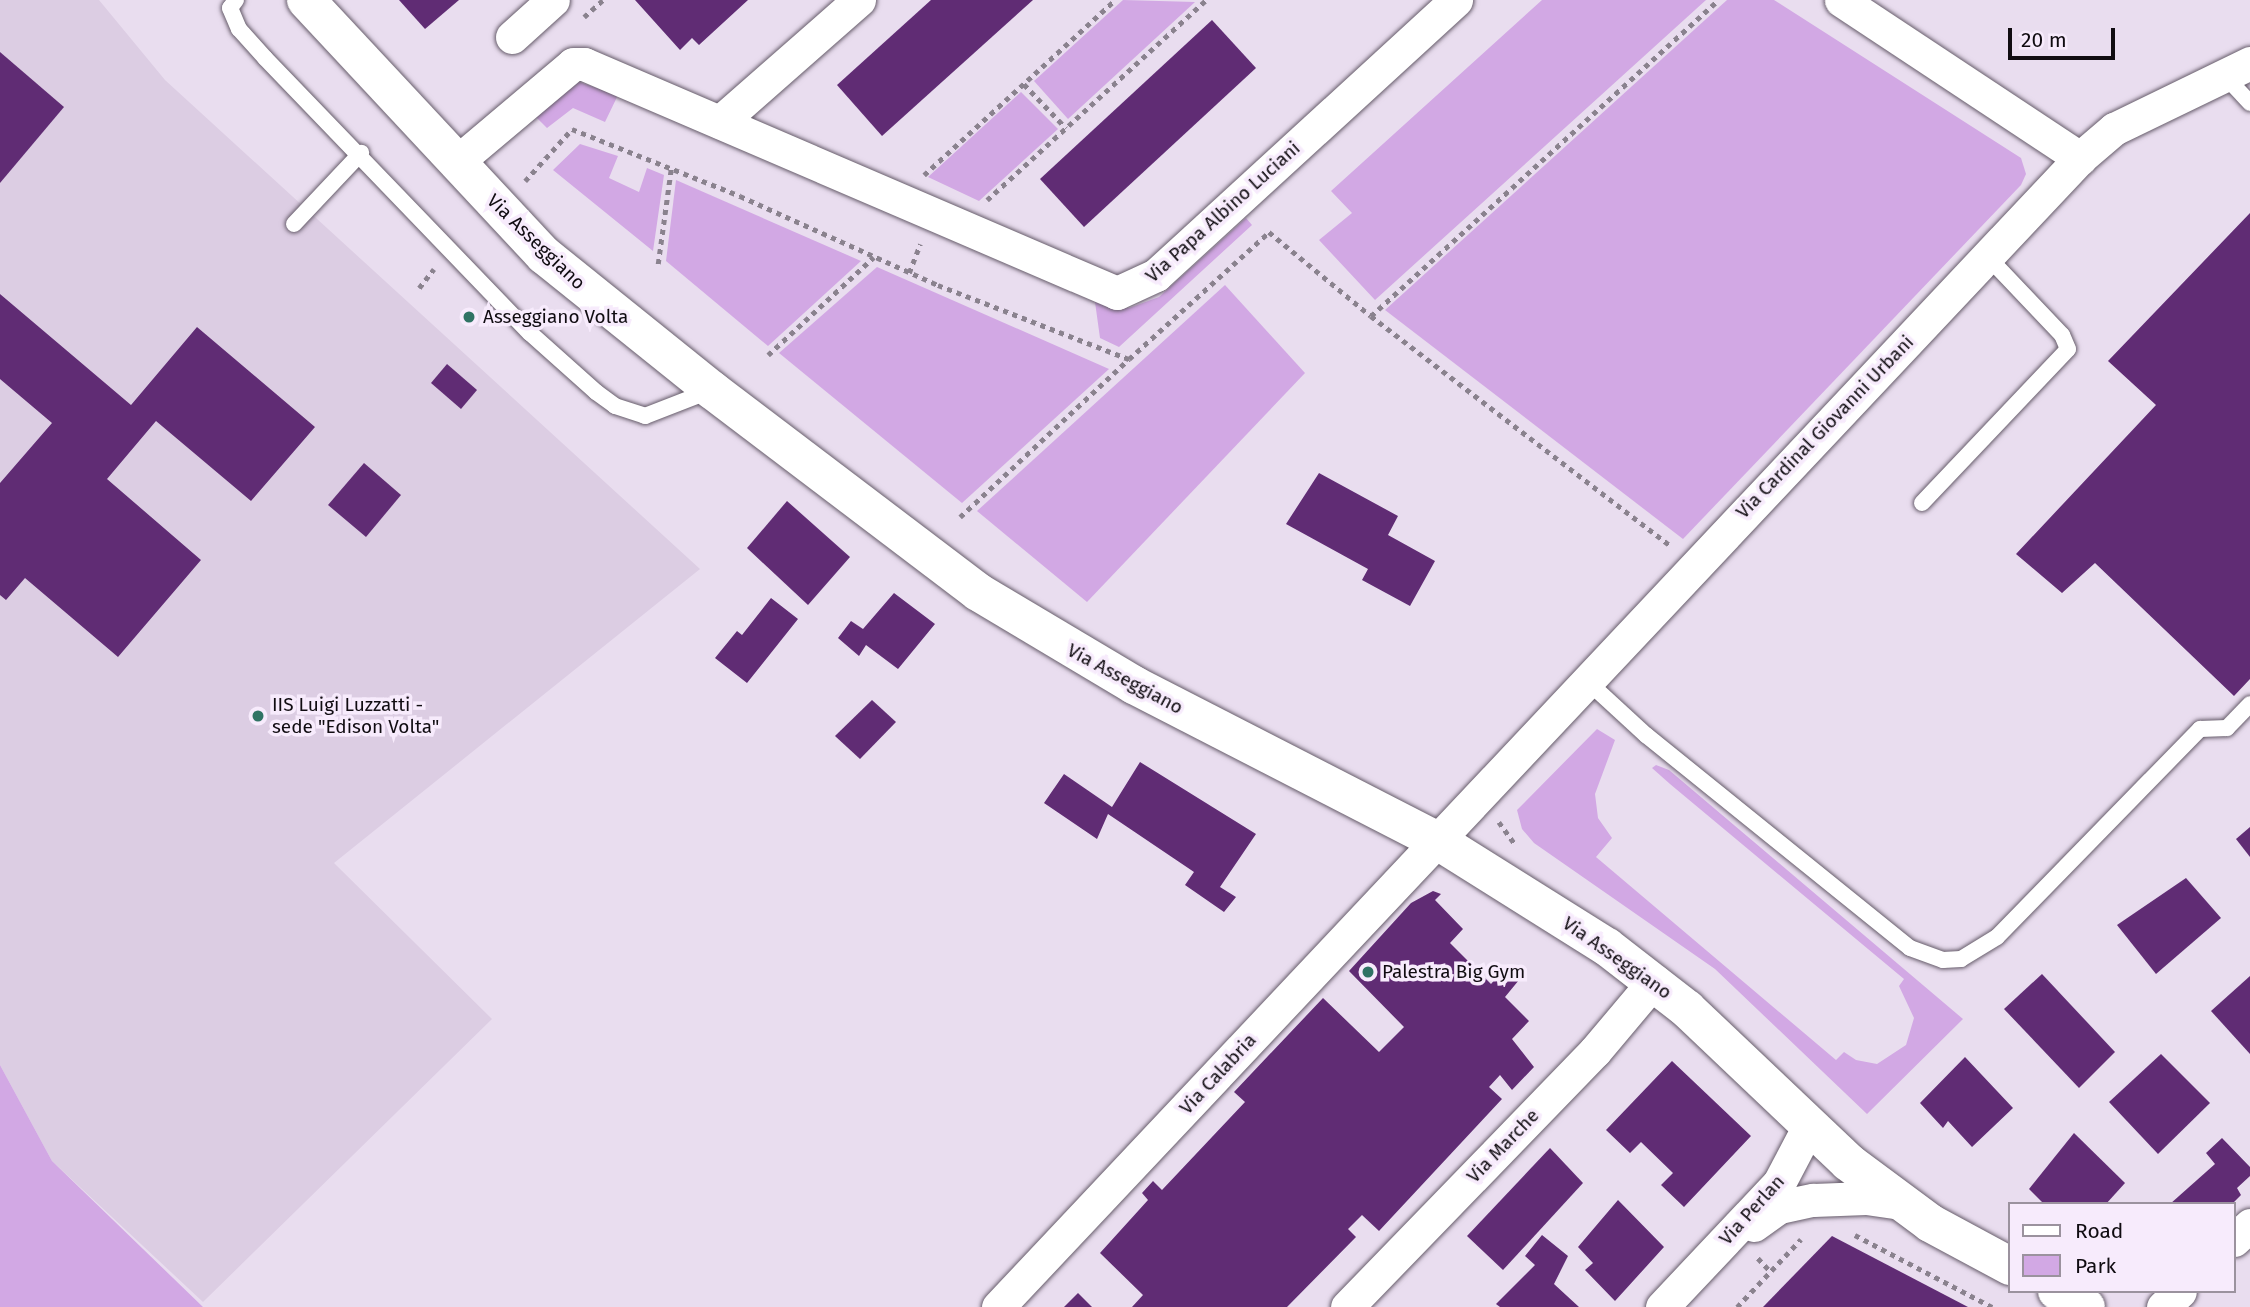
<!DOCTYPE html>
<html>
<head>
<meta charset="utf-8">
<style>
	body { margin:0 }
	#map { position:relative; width:2250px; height:1307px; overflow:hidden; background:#e9ddef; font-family:"Fira Sans",sans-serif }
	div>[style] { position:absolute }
	.built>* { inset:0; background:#dccde3 }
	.green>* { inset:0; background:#d2a8e4 }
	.building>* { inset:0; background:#602c74 }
	.path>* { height:4.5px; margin-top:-2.25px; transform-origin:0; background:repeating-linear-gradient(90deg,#8a828e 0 5px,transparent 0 10px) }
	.roads { filter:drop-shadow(0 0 2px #665c6a) drop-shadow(0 0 2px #665c6a) }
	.service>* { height:16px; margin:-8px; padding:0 8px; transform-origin:8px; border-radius:8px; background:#fff }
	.minor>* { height:33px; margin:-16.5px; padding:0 16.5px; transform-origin:16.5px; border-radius:16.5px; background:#fff }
	.tertiary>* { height:38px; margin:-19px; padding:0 19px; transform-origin:19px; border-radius:19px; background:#fff }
	.dots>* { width:19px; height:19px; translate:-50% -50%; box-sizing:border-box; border:4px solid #f7ebfc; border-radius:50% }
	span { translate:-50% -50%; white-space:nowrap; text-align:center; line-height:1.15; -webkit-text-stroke:7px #f7ebfc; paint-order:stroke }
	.street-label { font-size:19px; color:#100c11 }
	.poi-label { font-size:19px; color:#100c11 }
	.left { translate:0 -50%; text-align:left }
	.legend { position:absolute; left:2008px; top:1202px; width:228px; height:91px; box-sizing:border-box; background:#f7ebfc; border:2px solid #9b929e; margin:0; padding:9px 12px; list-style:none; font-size:21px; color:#100c11 }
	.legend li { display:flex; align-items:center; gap:14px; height:35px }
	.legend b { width:35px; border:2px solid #9b929e }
	.scale { position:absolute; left:2008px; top:28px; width:107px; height:32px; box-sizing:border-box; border:4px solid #100c11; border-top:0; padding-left:9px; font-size:21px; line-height:24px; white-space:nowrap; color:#100c11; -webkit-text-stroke:5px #f7ebfc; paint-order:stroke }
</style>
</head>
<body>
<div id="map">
	<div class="built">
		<div style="clip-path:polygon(0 0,99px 0,165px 80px,700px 569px,334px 863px,492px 1019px,203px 1302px,52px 1161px,0 1065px)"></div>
	</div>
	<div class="green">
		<div style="clip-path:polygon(1123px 0,1195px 2px,1068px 119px,1034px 81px)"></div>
		<div style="clip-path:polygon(1542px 0,1706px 0,1375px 300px,1319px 240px,1352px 213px,1331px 191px)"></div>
		<div style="clip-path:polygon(1727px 0,1774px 0,2021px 158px,2026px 174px,2021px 185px,1683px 539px,1385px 310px)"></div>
		<div style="clip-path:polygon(579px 82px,618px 95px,605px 122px,573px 108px,547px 128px,536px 117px)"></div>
		<div style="clip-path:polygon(1021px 92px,1058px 129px,979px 201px,928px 177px)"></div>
		<div style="clip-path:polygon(580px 144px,618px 156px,609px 178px,639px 192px,647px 168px,664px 175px,653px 251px,553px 170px)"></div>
		<div style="clip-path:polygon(676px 180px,861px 261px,768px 346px,666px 261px)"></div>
		<div style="clip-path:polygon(1246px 218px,1252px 225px,1119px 347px,1100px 338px,1095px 302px,1129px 308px,1159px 297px)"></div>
		<div style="clip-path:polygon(877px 267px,1109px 369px,962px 503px,779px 353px)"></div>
		<div style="clip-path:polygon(1225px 285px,1305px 373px,1087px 602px,977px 511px)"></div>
		<div style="clip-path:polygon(1597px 729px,1615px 740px,1595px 794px,1598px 818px,1612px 838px,1596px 857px,1836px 1060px,1844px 1052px,1856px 1060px,1877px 1064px,1906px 1045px,1914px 1018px,1899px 986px,1904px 979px,1670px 784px,1652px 768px,1656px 765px,1669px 770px,1963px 1019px,1867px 1114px,1715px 969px,1534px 843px,1522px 829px,1517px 810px)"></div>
		<div style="clip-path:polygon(0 1065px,52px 1161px,203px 1307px,0 1307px)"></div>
	</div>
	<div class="building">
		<div style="clip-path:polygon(399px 0,459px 0,425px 29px)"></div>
		<div style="clip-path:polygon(635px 0,748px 0,699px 45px,692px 38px,680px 50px)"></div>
		<div style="clip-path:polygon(931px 0,1033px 0,882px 136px,837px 85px)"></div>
		<div style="clip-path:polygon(1212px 20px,1256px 68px,1084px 227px,1040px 179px)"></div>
		<div style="clip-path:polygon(0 52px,64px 107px,0 183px)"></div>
		<div style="clip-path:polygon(2250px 213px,2250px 679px,2234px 696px,2095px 563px,2062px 593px,2016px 554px,2156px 405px,2108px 361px)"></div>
		<div style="clip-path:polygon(0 294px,131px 405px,197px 327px,315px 427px,251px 501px,156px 421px,107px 479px,201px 560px,118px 657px,25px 578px,6px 600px,0 595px,0 483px,52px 423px,0 379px)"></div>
		<div style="clip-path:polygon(447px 364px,477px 390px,461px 409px,431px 383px)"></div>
		<div style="clip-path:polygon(364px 463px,401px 495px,366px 537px,328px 505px)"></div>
		<div style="clip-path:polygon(1319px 473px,1398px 516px,1388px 535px,1435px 561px,1410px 606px,1362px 580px,1368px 569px,1286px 524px)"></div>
		<div style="clip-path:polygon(787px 501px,850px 557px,808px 605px,747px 548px)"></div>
		<div style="clip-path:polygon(894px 593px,935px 624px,898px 669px,866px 645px,859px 656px,838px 638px,851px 621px,863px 629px)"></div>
		<div style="clip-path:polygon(771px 598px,798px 619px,747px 683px,715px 658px,737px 631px,742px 635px)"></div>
		<div style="clip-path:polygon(872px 700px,896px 722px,860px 759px,835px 736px)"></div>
		<div style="clip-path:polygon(1140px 762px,1256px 834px,1220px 887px,1236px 897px,1224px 912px,1185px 885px,1194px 872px,1108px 814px,1097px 839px,1044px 803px,1064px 774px,1112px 807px)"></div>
		<div style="clip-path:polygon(2250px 827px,2250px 857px,2236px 839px)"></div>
		<div style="clip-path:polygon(2186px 878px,2221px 918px,2156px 974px,2117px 925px)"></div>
		<div style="clip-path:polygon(1433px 891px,1441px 894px,1435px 900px,1463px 929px,1450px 943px,1491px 984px,1506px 967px,1519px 980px,1505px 997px,1529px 1021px,1512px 1039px,1534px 1067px,1512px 1090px,1500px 1075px,1489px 1087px,1502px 1099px,1379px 1231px,1362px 1215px,1348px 1229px,1356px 1237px,1287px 1307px,1132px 1307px,1143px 1295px,1100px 1253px,1148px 1200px,1142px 1193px,1153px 1181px,1162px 1190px,1245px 1102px,1234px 1092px,1323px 998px,1379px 1052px,1404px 1027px,1349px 971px,1411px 903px)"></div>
		<div style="clip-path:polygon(2042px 974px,2115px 1052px,2079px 1088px,2004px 1009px)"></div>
		<div style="clip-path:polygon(2250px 976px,2250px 1054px,2211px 1011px)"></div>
		<div style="clip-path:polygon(2161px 1054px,2210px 1103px,2158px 1154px,2109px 1102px)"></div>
		<div style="clip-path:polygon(1965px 1057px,2013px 1108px,1972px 1147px,1948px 1121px,1943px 1128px,1920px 1103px)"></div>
		<div style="clip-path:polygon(1672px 1061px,1751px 1136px,1684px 1207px,1661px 1185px,1673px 1173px,1641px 1142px,1630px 1153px,1606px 1130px)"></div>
		<div style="clip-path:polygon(2074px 1133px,2125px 1183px,2106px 1204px,2044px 1204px,2029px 1189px)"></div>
		<div style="clip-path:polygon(2222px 1138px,2250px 1167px,2250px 1176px,2237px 1188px,2241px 1195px,2232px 1204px,2170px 1204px,2215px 1164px,2206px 1153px)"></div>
		<div style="clip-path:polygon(1550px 1148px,1583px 1183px,1503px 1270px,1467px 1236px)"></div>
		<div style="clip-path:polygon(1618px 1200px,1664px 1247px,1615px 1301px,1585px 1270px,1593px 1263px,1578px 1247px)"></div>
		<div style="clip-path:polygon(1542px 1235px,1568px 1256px,1554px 1284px,1579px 1307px,1500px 1307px,1496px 1304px,1535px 1265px,1525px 1256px)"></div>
		<div style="clip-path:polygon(1832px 1236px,1968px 1307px,1763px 1307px)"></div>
		<div style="clip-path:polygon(1078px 1293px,1092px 1307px,1064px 1307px)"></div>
	</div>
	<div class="path">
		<div style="left:584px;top:17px;width:25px;rotate:-42deg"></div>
		<div style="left:1024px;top:84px;width:61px;rotate:46.3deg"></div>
		<div style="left:924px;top:175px;width:259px;rotate:-42.5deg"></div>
		<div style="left:525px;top:181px;width:70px;rotate:-47.9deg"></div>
		<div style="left:572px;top:129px;width:181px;rotate:21.7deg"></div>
		<div style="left:740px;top:196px;width:217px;rotate:24.2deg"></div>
		<div style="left:938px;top:285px;width:205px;rotate:21.2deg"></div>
		<div style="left:1129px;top:359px;width:189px;rotate:-42.2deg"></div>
		<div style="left:1269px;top:232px;width:132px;rotate:39.5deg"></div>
		<div style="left:1371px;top:316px;width:376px;rotate:37.5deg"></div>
		<div style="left:987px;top:200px;width:297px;rotate:-42.4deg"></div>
		<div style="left:658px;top:264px;width:96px;rotate:-82.2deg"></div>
		<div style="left:909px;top:273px;width:31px;rotate:-69deg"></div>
		<div style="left:419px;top:288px;width:24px;rotate:-52deg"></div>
		<div style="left:1371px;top:316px;width:469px;rotate:-42.3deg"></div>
		<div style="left:768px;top:355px;width:144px;rotate:-42.8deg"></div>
		<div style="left:960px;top:517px;width:231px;rotate:-43.1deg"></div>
		<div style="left:1499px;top:822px;width:26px;rotate:54deg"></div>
		<div style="left:1855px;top:1235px;width:155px;rotate:27.7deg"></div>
		<div style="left:1758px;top:1258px;width:18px;rotate:47deg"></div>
		<div style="left:1737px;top:1307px;width:93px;rotate:-46.7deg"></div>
	</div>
	<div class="roads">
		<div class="service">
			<div style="left:236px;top:0;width:10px;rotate:127deg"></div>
			<div style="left:230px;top:8px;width:23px;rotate:67deg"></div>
			<div style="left:239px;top:29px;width:39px;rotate:48deg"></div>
			<div style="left:265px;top:58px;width:382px;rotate:46.1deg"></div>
			<div style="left:530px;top:333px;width:89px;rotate:41.8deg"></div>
			<div style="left:596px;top:392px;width:24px;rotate:36deg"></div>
			<div style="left:615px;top:406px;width:32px;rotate:18deg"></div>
			<div style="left:645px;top:416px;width:69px;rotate:-21.3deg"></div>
			<div style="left:2224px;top:75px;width:38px;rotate:47deg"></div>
			<div style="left:294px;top:224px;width:98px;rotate:-46.7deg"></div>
			<div style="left:1922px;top:503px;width:212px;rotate:-46.5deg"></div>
			<div style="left:2068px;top:349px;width:15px;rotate:-113deg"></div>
			<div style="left:2062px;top:335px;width:109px;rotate:-133.5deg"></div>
			<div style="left:1585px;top:679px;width:83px;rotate:42.6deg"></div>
			<div style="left:1646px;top:735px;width:339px;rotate:38.9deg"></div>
			<div style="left:1910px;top:948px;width:35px;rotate:20deg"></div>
			<div style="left:1943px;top:960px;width:18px;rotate:-3deg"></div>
			<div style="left:1961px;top:959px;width:42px;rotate:-31.4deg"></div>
			<div style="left:1997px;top:937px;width:291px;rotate:-45.7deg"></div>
			<div style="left:2200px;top:729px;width:27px;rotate:-2deg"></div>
			<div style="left:2227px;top:728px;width:33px;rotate:-46deg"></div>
		</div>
		<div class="minor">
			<div style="left:1841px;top:0;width:287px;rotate:33.5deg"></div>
			<div style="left:512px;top:37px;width:55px;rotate:-42.1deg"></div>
			<div style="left:720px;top:122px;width:185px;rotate:-41.3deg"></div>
			<div style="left:458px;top:161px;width:150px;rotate:-40.1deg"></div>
			<div style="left:573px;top:64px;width:11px"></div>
			<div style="left:584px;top:64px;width:580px;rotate:23.25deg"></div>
			<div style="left:1117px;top:293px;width:43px;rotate:-24.8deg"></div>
			<div style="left:1156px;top:275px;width:407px;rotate:-42.5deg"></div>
			<div style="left:1754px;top:1225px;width:31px;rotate:-36deg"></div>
			<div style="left:1779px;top:1207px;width:35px;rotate:-12deg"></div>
			<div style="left:1813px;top:1200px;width:53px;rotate:-2.2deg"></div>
			<div style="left:1866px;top:1198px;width:35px;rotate:8deg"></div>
			<div style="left:2234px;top:1240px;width:22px;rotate:-43deg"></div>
			<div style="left:998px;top:1307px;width:1578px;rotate:-46.72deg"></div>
			<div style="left:2080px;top:158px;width:45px;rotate:-40.5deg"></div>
			<div style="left:2114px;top:129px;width:151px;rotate:-25.9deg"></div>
			<div style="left:1347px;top:1307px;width:356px;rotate:-45.9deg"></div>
			<div style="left:1595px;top:1051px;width:92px;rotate:-49.9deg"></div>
			<div style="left:1662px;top:1307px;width:170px;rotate:-46.7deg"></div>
			<div style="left:1779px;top:1183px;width:67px;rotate:-62.3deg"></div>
			<div style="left:2163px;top:1307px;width:23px;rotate:-43deg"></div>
		</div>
		<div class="tertiary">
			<div style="left:306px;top:0;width:349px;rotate:47deg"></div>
			<div style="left:544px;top:255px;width:216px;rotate:38.8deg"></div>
			<div style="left:712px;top:390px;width:334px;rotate:37.2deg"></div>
			<div style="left:978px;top:592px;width:182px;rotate:30.8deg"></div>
			<div style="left:1134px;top:685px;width:342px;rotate:27.2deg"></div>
			<div style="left:1438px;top:841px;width:199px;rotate:32.1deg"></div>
			<div style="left:1607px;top:947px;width:101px;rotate:37.8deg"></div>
			<div style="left:1687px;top:1009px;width:222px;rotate:43.5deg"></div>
			<div style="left:1848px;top:1162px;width:102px;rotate:36.6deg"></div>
			<div style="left:1930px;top:1223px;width:91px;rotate:28.3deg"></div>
			<div style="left:2057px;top:1291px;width:33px;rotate:29deg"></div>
		</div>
	</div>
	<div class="dots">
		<div style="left:469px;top:317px;background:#307364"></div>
		<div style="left:258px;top:716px;background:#307364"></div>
		<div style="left:1368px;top:972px;background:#307364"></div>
	</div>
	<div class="street-label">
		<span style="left:1223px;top:212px;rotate:-42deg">Via Papa Albino Luciani</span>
		<span style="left:536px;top:242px;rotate:44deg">Via Asseggiano</span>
		<span style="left:1825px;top:427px;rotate:-46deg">Via Cardinal Giovanni Urbani</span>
		<span style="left:1125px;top:679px;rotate:28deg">Via Asseggiano</span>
		<span style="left:1617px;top:958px;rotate:35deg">Via Asseggiano</span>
		<span style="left:1218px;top:1074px;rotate:-47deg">Via Calabria</span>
		<span style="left:1503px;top:1146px;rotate:-46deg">Via Marche</span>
		<span style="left:1752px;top:1210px;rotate:-48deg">Via Perlan</span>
	</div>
	<div class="poi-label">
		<span class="left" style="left:483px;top:317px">Asseggiano Volta</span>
		<span class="left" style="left:272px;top:716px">IIS Luigi Luzzatti -<br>sede "Edison Volta"</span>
		<span class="left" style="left:1382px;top:972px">Palestra Big Gym</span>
	</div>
	<ul class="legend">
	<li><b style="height:9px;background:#fff"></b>Road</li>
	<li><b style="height:19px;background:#d2a8e4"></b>Park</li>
	</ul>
	<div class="scale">20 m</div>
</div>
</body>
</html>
